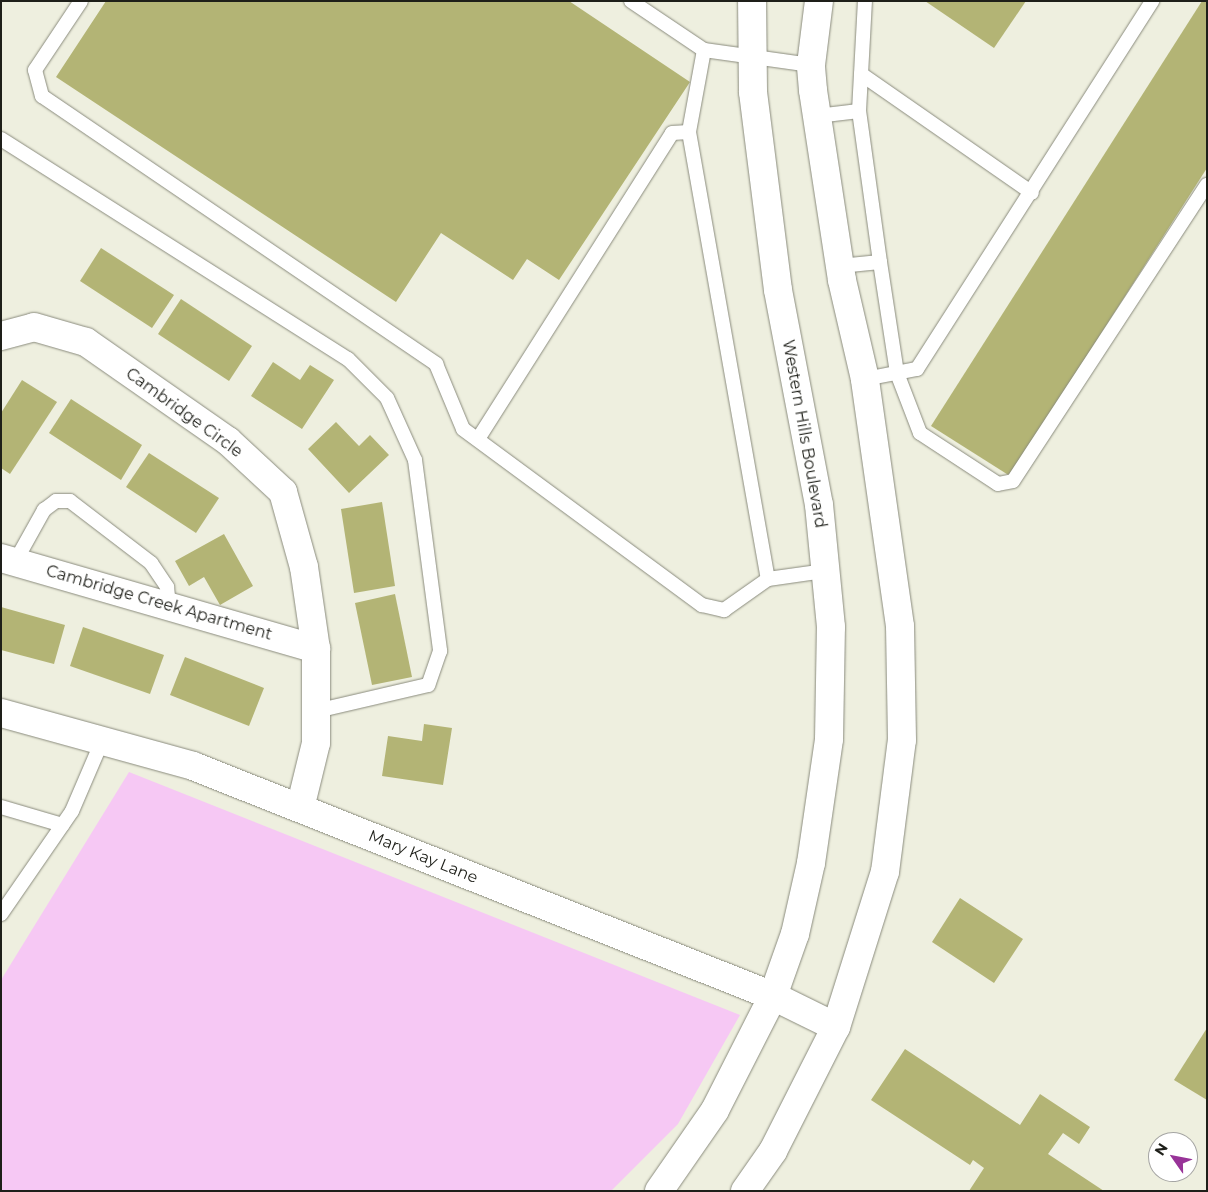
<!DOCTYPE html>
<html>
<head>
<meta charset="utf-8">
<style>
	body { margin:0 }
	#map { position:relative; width:1208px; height:1192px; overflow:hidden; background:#eeefdf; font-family:Montserrat,sans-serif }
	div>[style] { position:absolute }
	.green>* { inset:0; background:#f6c8f4 }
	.building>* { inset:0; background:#b3b475 }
	.roads { filter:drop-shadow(0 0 1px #8a8b7d) drop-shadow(0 0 1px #8a8b7d) }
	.service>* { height:14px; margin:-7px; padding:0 7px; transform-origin:7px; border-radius:7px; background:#fff }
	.minor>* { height:28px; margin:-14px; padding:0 14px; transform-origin:14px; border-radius:14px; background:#fff }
	.tertiary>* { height:28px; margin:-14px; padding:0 14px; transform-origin:14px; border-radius:14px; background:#fff }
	span { translate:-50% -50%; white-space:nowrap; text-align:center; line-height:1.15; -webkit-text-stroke:4px #fff; paint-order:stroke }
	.street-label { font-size:16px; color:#1e1f19 }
	.frame { position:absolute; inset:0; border:2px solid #1e1f19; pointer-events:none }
	.north { position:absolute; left:1148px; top:1132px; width:50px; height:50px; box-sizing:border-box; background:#fff; border:1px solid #a5a5a3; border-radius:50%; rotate:303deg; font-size:14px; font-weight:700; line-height:20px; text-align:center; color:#1e1f19 }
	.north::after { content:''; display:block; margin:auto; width:18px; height:22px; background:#983398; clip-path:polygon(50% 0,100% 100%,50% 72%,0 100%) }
</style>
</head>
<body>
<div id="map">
	<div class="green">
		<div style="clip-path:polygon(129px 772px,740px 1015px,678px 1124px,611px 1191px,1px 1191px,1px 980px)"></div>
	</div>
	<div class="building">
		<div style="clip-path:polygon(106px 1px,569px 1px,690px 82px,559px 280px,527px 259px,513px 280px,441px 233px,396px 302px,56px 77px)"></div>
		<div style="clip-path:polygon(925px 1px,1026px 1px,994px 48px)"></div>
		<div style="clip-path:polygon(1202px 1px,1207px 1px,1207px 168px,1010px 476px,931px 426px)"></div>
		<div style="clip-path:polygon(101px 248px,174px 295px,152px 328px,80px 281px)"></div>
		<div style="clip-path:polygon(181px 299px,252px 346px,229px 381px,158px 334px)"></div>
		<div style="clip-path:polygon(273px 362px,300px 380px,310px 365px,334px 380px,302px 429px,251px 396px)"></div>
		<div style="clip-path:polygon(22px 380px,57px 402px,10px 474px,1px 468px,1px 413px)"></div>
		<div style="clip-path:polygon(71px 399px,142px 445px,121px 480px,49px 433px)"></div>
		<div style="clip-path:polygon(336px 422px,359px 446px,370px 435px,389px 455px,349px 493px,308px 449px)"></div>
		<div style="clip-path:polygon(149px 453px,219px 498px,196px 533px,126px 487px)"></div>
		<div style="clip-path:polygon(382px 502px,395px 586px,354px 593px,341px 509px)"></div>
		<div style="clip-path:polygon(224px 534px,253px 586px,220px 605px,204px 577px,189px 586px,175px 561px)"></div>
		<div style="clip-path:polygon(395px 594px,412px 677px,372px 685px,355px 603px)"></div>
		<div style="clip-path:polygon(1px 607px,65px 625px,54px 664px,1px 650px)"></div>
		<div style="clip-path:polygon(83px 627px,164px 655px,150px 694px,70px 666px)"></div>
		<div style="clip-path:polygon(185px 657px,264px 688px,249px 726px,170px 695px)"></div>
		<div style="clip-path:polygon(424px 724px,452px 728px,443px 785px,382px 776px,388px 736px,422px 741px)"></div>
		<div style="clip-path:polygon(960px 898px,1023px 939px,994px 983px,932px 942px)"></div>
		<div style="clip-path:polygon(1207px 1028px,1207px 1100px,1174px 1080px)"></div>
		<div style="clip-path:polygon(905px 1049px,1020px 1125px,1040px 1094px,1090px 1127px,1079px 1144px,1063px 1133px,1048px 1154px,1104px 1191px,969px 1191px,984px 1168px,973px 1160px,970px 1165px,871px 1100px)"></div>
	</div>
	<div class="roads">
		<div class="service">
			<div style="left:81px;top:1px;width:83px;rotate:123.7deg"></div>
			<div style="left:35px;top:70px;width:27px;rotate:75deg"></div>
			<div style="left:42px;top:96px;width:477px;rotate:34.2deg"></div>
			<div style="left:436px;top:364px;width:70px;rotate:67.4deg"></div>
			<div style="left:463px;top:429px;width:297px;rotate:36.4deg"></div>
			<div style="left:702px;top:605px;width:23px;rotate:13deg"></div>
			<div style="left:724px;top:610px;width:54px;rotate:-35.2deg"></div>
			<div style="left:768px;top:579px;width:58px;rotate:-8deg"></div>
			<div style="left:631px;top:1px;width:88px;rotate:33.9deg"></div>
			<div style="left:704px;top:50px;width:108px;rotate:8deg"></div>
			<div style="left:704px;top:50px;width:83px;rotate:100.4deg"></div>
			<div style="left:689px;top:132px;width:454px;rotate:80deg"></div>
			<div style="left:861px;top:74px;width:208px;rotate:34.8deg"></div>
			<div style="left:817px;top:116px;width:42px;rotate:-6.8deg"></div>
			<div style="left:1px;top:139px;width:411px;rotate:32.4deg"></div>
			<div style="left:348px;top:359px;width:55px;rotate:45deg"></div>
			<div style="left:387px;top:398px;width:68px;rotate:65.7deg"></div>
			<div style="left:415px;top:460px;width:193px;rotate:82.5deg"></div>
			<div style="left:440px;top:651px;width:36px;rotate:109deg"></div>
			<div style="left:428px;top:685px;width:115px;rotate:166.9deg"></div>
			<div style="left:880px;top:262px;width:112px;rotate:81.3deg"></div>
			<div style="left:897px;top:373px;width:64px;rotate:69deg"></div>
			<div style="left:920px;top:433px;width:93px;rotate:33.2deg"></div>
			<div style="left:998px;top:484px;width:15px;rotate:-11deg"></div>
			<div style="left:1013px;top:481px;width:354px;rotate:-56.8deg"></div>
			<div style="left:840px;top:266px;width:40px;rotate:-5.7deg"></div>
			<div style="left:880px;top:262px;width:152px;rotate:-97.9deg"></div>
			<div style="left:859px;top:111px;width:110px;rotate:-86.9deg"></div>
			<div style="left:865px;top:379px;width:53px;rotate:-10.9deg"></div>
			<div style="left:917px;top:369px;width:437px;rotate:-57.4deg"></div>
			<div style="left:478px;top:439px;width:362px;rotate:-57.6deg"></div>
			<div style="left:672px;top:133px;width:17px;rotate:-3deg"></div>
			<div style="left:15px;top:562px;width:60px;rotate:-60.9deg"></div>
			<div style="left:44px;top:510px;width:15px;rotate:-37deg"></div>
			<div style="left:56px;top:501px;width:14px"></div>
			<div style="left:70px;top:501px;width:102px;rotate:37.4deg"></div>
			<div style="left:151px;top:563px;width:29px;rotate:56deg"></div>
			<div style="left:167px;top:587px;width:19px;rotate:84deg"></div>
			<div style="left:1px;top:807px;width:64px;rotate:16.4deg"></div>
			<div style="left:1px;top:914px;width:125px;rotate:-55.4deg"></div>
			<div style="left:72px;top:811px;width:76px;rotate:-66.8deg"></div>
		</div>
		<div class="minor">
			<div style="left:1px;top:336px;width:34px;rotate:-15deg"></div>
			<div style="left:34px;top:327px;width:54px;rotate:16.1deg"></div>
			<div style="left:86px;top:342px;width:173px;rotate:34.9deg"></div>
			<div style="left:228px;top:441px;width:75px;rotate:42.8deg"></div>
			<div style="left:283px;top:492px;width:78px;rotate:74.4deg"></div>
			<div style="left:304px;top:567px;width:83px;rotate:81.7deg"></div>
			<div style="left:316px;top:649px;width:94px;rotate:90deg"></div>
			<div style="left:316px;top:743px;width:67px;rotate:103.8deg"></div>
			<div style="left:1px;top:558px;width:328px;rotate:16.1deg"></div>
			<div style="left:1px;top:713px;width:199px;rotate:15.4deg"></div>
			<div style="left:193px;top:766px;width:624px;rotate:21.63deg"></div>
			<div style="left:773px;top:996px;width:70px;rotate:26.2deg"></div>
		</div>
		<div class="tertiary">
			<div style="left:659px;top:1191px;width:98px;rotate:-55.3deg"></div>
			<div style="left:715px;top:1110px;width:128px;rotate:-63deg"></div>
			<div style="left:773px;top:996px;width:66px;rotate:-70.5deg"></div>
			<div style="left:795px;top:934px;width:73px;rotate:-77.3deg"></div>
			<div style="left:811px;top:863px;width:125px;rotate:-81.7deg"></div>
			<div style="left:829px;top:739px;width:112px;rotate:-89deg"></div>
			<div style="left:831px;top:627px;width:123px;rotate:-95.6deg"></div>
			<div style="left:819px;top:505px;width:219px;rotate:-100.8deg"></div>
			<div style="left:778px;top:290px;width:200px;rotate:-97.2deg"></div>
			<div style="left:753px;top:92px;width:91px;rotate:-90.6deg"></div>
			<div style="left:745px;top:1191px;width:49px;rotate:-55deg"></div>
			<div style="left:773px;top:1151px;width:139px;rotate:-63.1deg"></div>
			<div style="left:836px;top:1027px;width:163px;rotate:-72.5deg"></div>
			<div style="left:885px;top:872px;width:133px;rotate:-82.7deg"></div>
			<div style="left:902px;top:740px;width:114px;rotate:-91deg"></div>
			<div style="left:900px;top:626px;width:249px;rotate:-98.1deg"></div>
			<div style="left:865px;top:379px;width:102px;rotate:-103.1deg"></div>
			<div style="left:842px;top:280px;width:192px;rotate:-98.7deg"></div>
			<div style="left:813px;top:90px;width:25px;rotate:-95deg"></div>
			<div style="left:811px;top:65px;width:64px;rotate:-82.9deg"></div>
		</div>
	</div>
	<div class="street-label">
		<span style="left:184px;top:413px;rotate:36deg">Cambridge Circle</span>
		<span style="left:804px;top:434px;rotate:80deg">Western Hills Boulevard</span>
		<span style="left:159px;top:603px;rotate:16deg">Cambridge Creek Apartment</span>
		<span style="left:423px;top:857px;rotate:22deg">Mary Kay Lane</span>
	</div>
	<div class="frame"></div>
	<div class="north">N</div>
</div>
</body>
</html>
